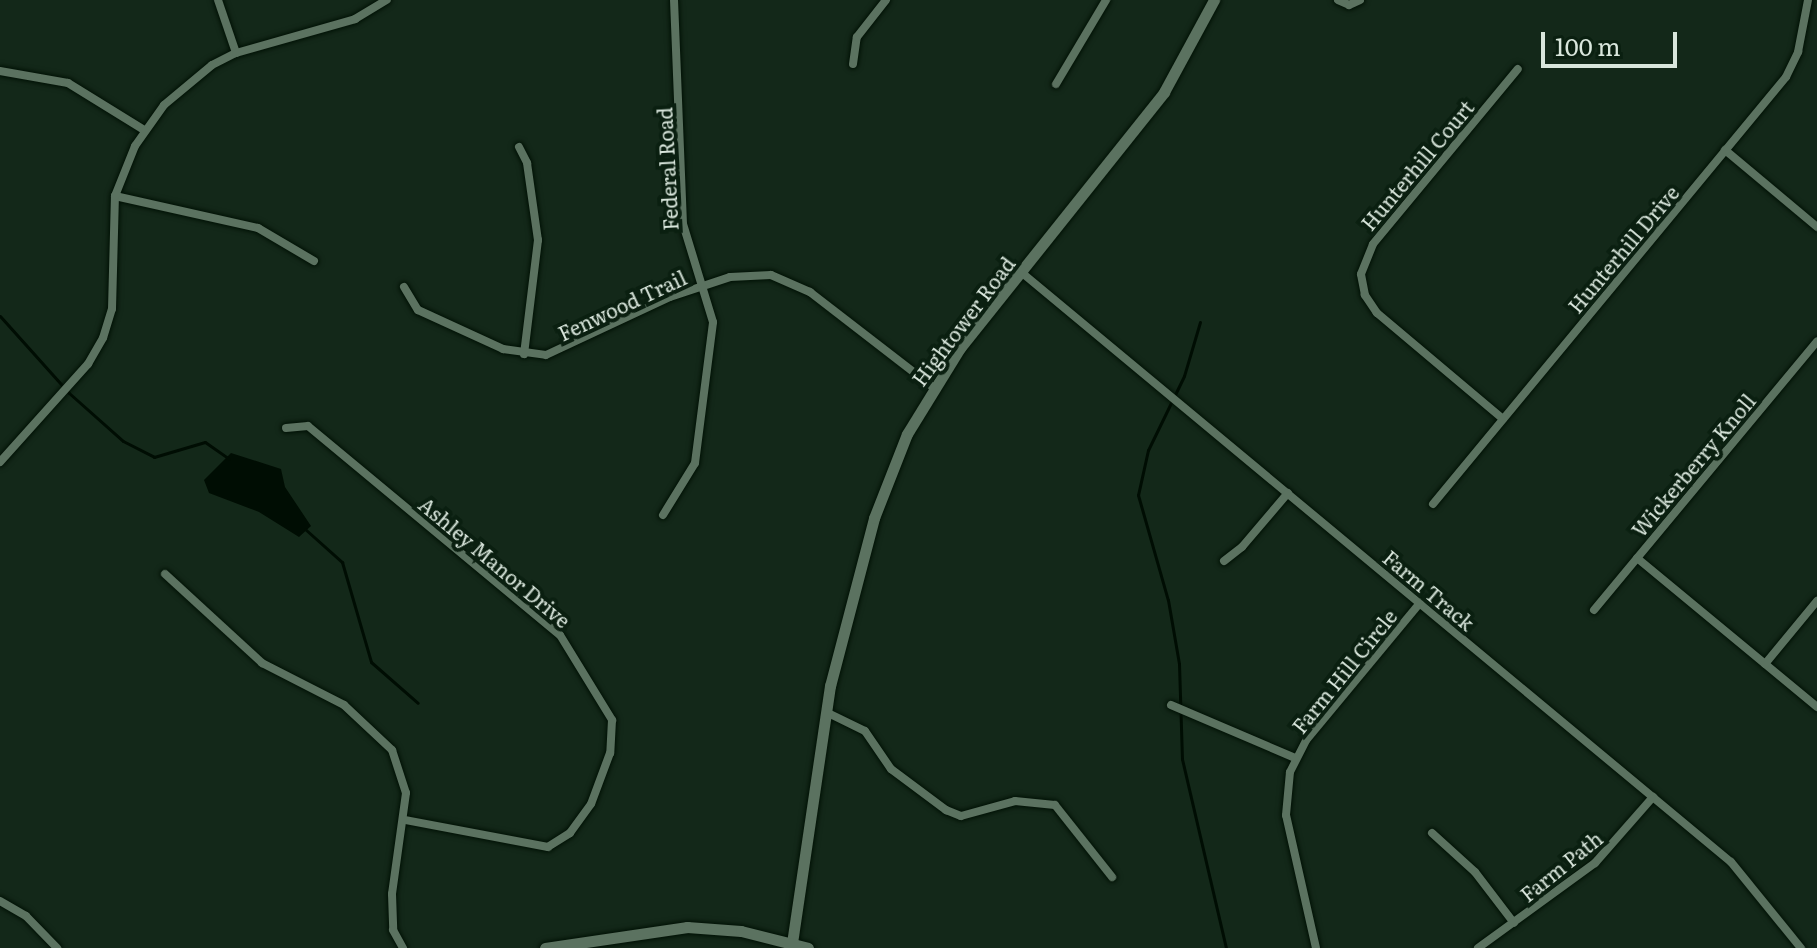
<!DOCTYPE html>
<html>
<head>
<meta charset="utf-8">
<style>
	body { margin:0 }
	#map { position:relative; width:1817px; height:948px; overflow:hidden; background:#132819; font-family:Literata,serif }
	div>[style] { position:absolute }
	.water>* { inset:0; background:#000d03 }
	.stream>* { height:3px; margin:-1.5px; padding:0 1.5px; transform-origin:1.5px; border-radius:1.5px; background:#000d03 }
	.roads { filter:drop-shadow(0 0 2px #001105) drop-shadow(0 0 2px #001105) }
	.street>* { height:8px; margin:-4px; padding:0 4px; transform-origin:4px; border-radius:4px; background:#5b7260 }
	.secondary>* { height:11px; margin:-5.5px; padding:0 5.5px; transform-origin:5.5px; border-radius:5.5px; background:#5b7260 }
	span { translate:-50% -50%; white-space:nowrap; text-align:center; line-height:1.15; -webkit-text-stroke:8px #0a1f10; paint-order:stroke }
	.street-label { font-size:20px; color:#d9e6dc }
	.scale { position:absolute; left:1541px; top:32px; width:136px; height:36px; box-sizing:border-box; border:4px solid #d9e6dc; border-top:0; padding-left:10px; font-size:24px; line-height:28px; white-space:nowrap; color:#d9e6dc; -webkit-text-stroke:6px #0a1f10; paint-order:stroke }
</style>
</head>
<body>
<div id="map">
	<div class="water">
		<div style="clip-path:polygon(231px 453px,281px 469px,285px 487px,311px 526px,299px 537px,259px 512px,209px 493px,204px 480px)"></div>
	</div>
	<div class="stream">
		<div style="left:0;top:316px;width:103px;rotate:48.1deg"></div>
		<div style="left:69px;top:393px;width:72px;rotate:41.6deg"></div>
		<div style="left:123px;top:441px;width:35px;rotate:27deg"></div>
		<div style="left:154px;top:457px;width:53px;rotate:-16.4deg"></div>
		<div style="left:205px;top:442px;width:29px;rotate:35deg"></div>
		<div style="left:1200px;top:322px;width:56px;rotate:106.5deg"></div>
		<div style="left:1184px;top:376px;width:82px;rotate:115.9deg"></div>
		<div style="left:1148px;top:450px;width:46px;rotate:102.5deg"></div>
		<div style="left:1138px;top:495px;width:109px;rotate:74.1deg"></div>
		<div style="left:1168px;top:600px;width:65px;rotate:80.2deg"></div>
		<div style="left:1179px;top:664px;width:95px;rotate:88.2deg"></div>
		<div style="left:1182px;top:759px;width:194px;rotate:76.9deg"></div>
		<div style="left:305px;top:529px;width:50px;rotate:41.7deg"></div>
		<div style="left:342px;top:562px;width:104px;rotate:73.8deg"></div>
		<div style="left:371px;top:662px;width:62px;rotate:41.1deg"></div>
	</div>
	<div class="roads">
		<div class="street">
			<div style="left:218px;top:0;width:56px;rotate:71.2deg"></div>
			<div style="left:1338px;top:0;width:12px;rotate:24deg"></div>
			<div style="left:1349px;top:5px;width:12px;rotate:-24deg"></div>
			<div style="left:853px;top:64px;width:27px;rotate:-82deg"></div>
			<div style="left:857px;top:37px;width:47px;rotate:-51.9deg"></div>
			<div style="left:0;top:71px;width:69px;rotate:10deg"></div>
			<div style="left:68px;top:83px;width:89px;rotate:31.7deg"></div>
			<div style="left:1056px;top:84px;width:98px;rotate:-59.2deg"></div>
			<div style="left:519px;top:147px;width:18px;rotate:63deg"></div>
			<div style="left:527px;top:163px;width:78px;rotate:81.9deg"></div>
			<div style="left:538px;top:240px;width:115px;rotate:97deg"></div>
			<div style="left:1725px;top:150px;width:120px;rotate:39.9deg"></div>
			<div style="left:115px;top:196px;width:147px;rotate:12.6deg"></div>
			<div style="left:258px;top:228px;width:65px;rotate:30.5deg"></div>
			<div style="left:1021px;top:272px;width:923px;rotate:39.73deg"></div>
			<div style="left:1731px;top:862px;width:111px;rotate:50.9deg"></div>
			<div style="left:404px;top:287px;width:27px;rotate:59deg"></div>
			<div style="left:418px;top:310px;width:94px;rotate:24.6deg"></div>
			<div style="left:503px;top:349px;width:43px;rotate:7.9deg"></div>
			<div style="left:546px;top:355px;width:137px;rotate:-25.1deg"></div>
			<div style="left:670px;top:297px;width:63px;rotate:-18.4deg"></div>
			<div style="left:730px;top:277px;width:41px;rotate:-2.8deg"></div>
			<div style="left:771px;top:275px;width:43px;rotate:23.6deg"></div>
			<div style="left:810px;top:292px;width:155px;rotate:37.7deg"></div>
			<div style="left:1503px;top:419px;width:165px;rotate:-139.9deg"></div>
			<div style="left:1377px;top:313px;width:22px;rotate:-124deg"></div>
			<div style="left:1365px;top:295px;width:21px;rotate:-101deg"></div>
			<div style="left:1361px;top:274px;width:32px;rotate:-68deg"></div>
			<div style="left:1373px;top:244px;width:227px;rotate:-50.4deg"></div>
			<div style="left:286px;top:428px;width:22px;rotate:-5deg"></div>
			<div style="left:308px;top:426px;width:327px;rotate:39.7deg"></div>
			<div style="left:560px;top:635px;width:100px;rotate:58.5deg"></div>
			<div style="left:612px;top:720px;width:33px;rotate:93deg"></div>
			<div style="left:610px;top:753px;width:54px;rotate:110.4deg"></div>
			<div style="left:591px;top:804px;width:36px;rotate:126deg"></div>
			<div style="left:570px;top:833px;width:26px;rotate:148deg"></div>
			<div style="left:548px;top:847px;width:146px;rotate:-169.3deg"></div>
			<div style="left:0;top:462px;width:132px;rotate:-48.1deg"></div>
			<div style="left:88px;top:364px;width:30px;rotate:-60deg"></div>
			<div style="left:103px;top:338px;width:30px;rotate:-73deg"></div>
			<div style="left:112px;top:309px;width:113px;rotate:-88.5deg"></div>
			<div style="left:115px;top:196px;width:54px;rotate:-68.2deg"></div>
			<div style="left:135px;top:146px;width:50px;rotate:-54.7deg"></div>
			<div style="left:164px;top:105px;width:62px;rotate:-39.8deg"></div>
			<div style="left:212px;top:65px;width:27px;rotate:-27deg"></div>
			<div style="left:236px;top:53px;width:124px;rotate:-15.9deg"></div>
			<div style="left:355px;top:19px;width:37px;rotate:-31deg"></div>
			<div style="left:1433px;top:504px;width:554px;rotate:-50.42deg"></div>
			<div style="left:1786px;top:77px;width:28px;rotate:-64deg"></div>
			<div style="left:1798px;top:52px;width:53px;rotate:-79.1deg"></div>
			<div style="left:663px;top:515px;width:61px;rotate:-58.4deg"></div>
			<div style="left:695px;top:463px;width:142px;rotate:-82.7deg"></div>
			<div style="left:713px;top:322px;width:102px;rotate:-107deg"></div>
			<div style="left:683px;top:224px;width:224px;rotate:-92.3deg"></div>
			<div style="left:1637px;top:558px;width:234px;rotate:39.6deg"></div>
			<div style="left:1224px;top:561px;width:23px;rotate:-38deg"></div>
			<div style="left:1242px;top:547px;width:71px;rotate:-49.6deg"></div>
			<div style="left:165px;top:574px;width:132px;rotate:42.5deg"></div>
			<div style="left:262px;top:663px;width:92px;rotate:27.1deg"></div>
			<div style="left:344px;top:705px;width:66px;rotate:43.2deg"></div>
			<div style="left:392px;top:750px;width:45px;rotate:72deg"></div>
			<div style="left:406px;top:793px;width:102px;rotate:97.9deg"></div>
			<div style="left:392px;top:894px;width:36px;rotate:88deg"></div>
			<div style="left:393px;top:930px;width:21px;rotate:61deg"></div>
			<div style="left:1594px;top:610px;width:349px;rotate:-50.3deg"></div>
			<div style="left:1765px;top:664px;width:82px;rotate:-50.5deg"></div>
			<div style="left:1171px;top:705px;width:135px;rotate:23.1deg"></div>
			<div style="left:826px;top:712px;width:43px;rotate:26deg"></div>
			<div style="left:865px;top:731px;width:46px;rotate:55.6deg"></div>
			<div style="left:891px;top:769px;width:69px;rotate:36.7deg"></div>
			<div style="left:946px;top:810px;width:16px;rotate:22deg"></div>
			<div style="left:961px;top:816px;width:56px;rotate:-15.5deg"></div>
			<div style="left:1015px;top:801px;width:40px;rotate:5.7deg"></div>
			<div style="left:1055px;top:805px;width:92px;rotate:51.6deg"></div>
			<div style="left:1432px;top:833px;width:58px;rotate:42.2deg"></div>
			<div style="left:1475px;top:872px;width:64px;rotate:52.6deg"></div>
			<div style="left:0;top:901px;width:30px;rotate:30deg"></div>
			<div style="left:26px;top:916px;width:45px;rotate:45.9deg"></div>
			<div style="left:1316px;top:948px;width:136px;rotate:-102.7deg"></div>
			<div style="left:1286px;top:815px;width:43px;rotate:-84.7deg"></div>
			<div style="left:1290px;top:772px;width:37px;rotate:-63deg"></div>
			<div style="left:1307px;top:739px;width:177px;rotate:-50.3deg"></div>
			<div style="left:1478px;top:948px;width:145px;rotate:-36deg"></div>
			<div style="left:1595px;top:863px;width:88px;rotate:-48.7deg"></div>
		</div>
		<div class="secondary">
			<div style="left:792px;top:943px;width:260px;rotate:-81.6deg"></div>
			<div style="left:830px;top:686px;width:174px;rotate:-75.3deg"></div>
			<div style="left:874px;top:518px;width:90px;rotate:-68.6deg"></div>
			<div style="left:907px;top:434px;width:101px;rotate:-58.4deg"></div>
			<div style="left:960px;top:348px;width:327px;rotate:-51.4deg"></div>
			<div style="left:1164px;top:92px;width:105px;rotate:-61.5deg"></div>
			<div style="left:545px;top:948px;width:144px;rotate:-8.4deg"></div>
			<div style="left:687px;top:927px;width:54px;rotate:4.2deg"></div>
			<div style="left:741px;top:931px;width:69px;rotate:14.2deg"></div>
		</div>
	</div>
	<div class="street-label">
		<span style="left:1417px;top:165px;rotate:-50deg">Hunterhill Court</span>
		<span style="left:667px;top:169px;rotate:-93deg">Federal Road</span>
		<span style="left:1623px;top:249px;rotate:-50deg">Hunterhill Drive</span>
		<span style="left:622px;top:305px;rotate:-25deg">Fenwood Trail</span>
		<span style="left:963px;top:321px;rotate:-53deg">Hightower Road</span>
		<span style="left:1693px;top:465px;rotate:-50deg">Wickerberry Knoll</span>
		<span style="left:495px;top:562px;rotate:40deg">Ashley Manor Drive</span>
		<span style="left:1429px;top:590px;rotate:40deg">Farm Track</span>
		<span style="left:1344px;top:671px;rotate:-51deg">Farm Hill Circle</span>
		<span style="left:1561px;top:866px;rotate:-39deg">Farm Path</span>
	</div>
	<div class="scale">100 m</div>
</div>
</body>
</html>
